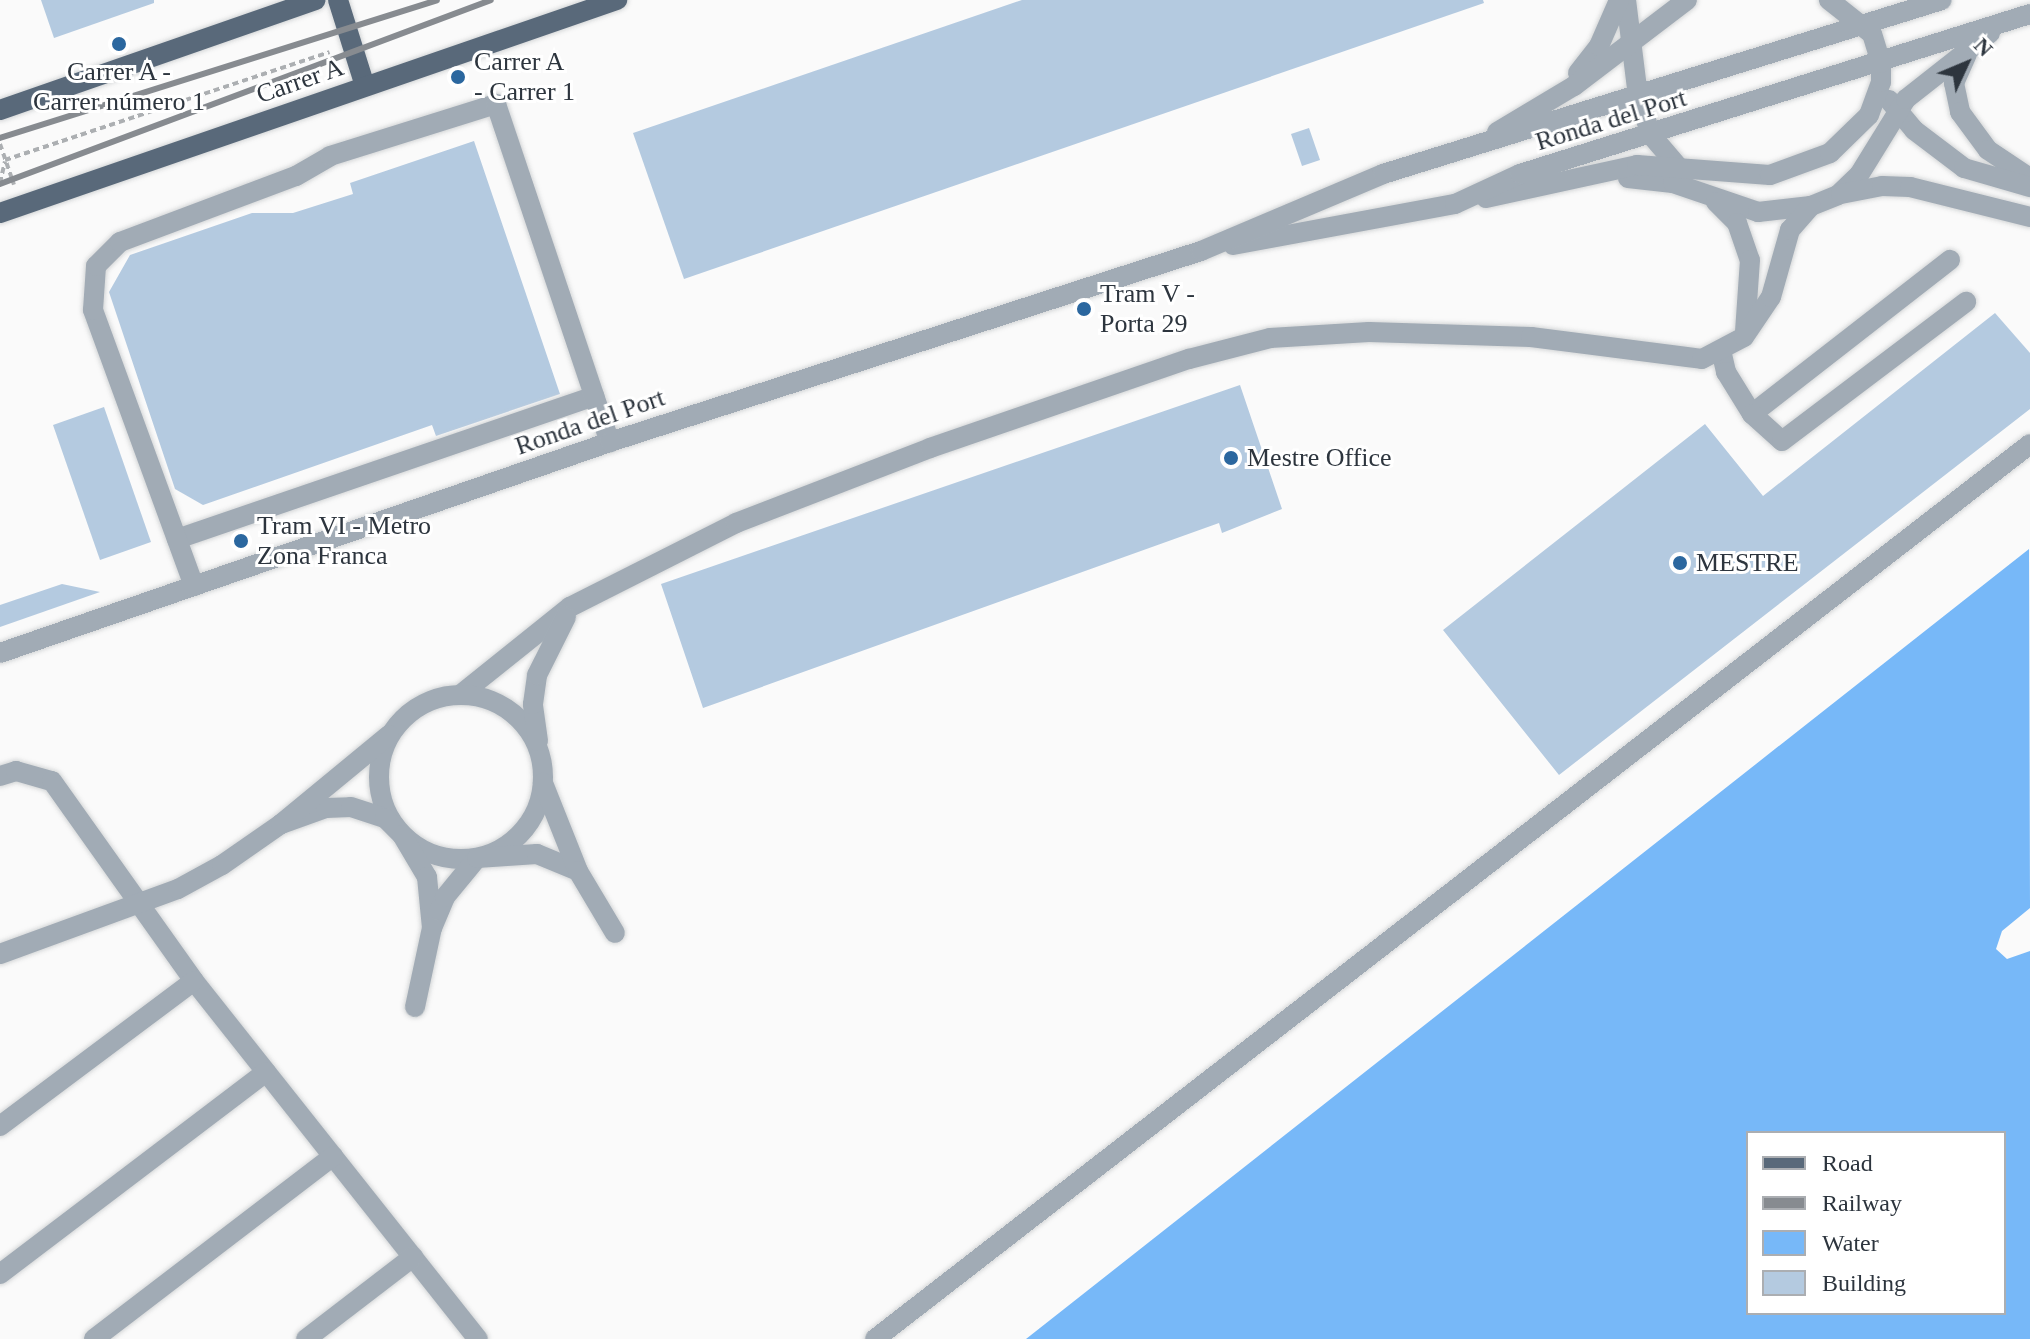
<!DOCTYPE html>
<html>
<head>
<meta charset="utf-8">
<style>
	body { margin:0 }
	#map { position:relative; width:2030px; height:1339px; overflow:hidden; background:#fafafa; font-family:Georgia,serif }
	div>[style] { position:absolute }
	.water>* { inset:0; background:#77b8f8 }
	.building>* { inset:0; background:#b4cae0 }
	.path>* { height:4px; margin-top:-2px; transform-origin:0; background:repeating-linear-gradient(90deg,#acafb2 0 6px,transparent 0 10px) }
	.roads { filter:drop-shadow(0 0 2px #d5d7d8) drop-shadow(0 0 2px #d5d7d8) }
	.minor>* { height:20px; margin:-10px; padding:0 10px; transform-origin:10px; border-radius:10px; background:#a1abb5 }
	.minor>.ring { margin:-10px; padding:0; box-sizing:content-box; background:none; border:20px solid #a1abb5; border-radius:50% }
	.major>* { height:20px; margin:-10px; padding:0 10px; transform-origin:10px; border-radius:10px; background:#59697a }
	.rail>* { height:6px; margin:-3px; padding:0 3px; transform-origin:3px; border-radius:3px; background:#878b90 }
	.dots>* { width:22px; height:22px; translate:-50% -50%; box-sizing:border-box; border:4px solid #fff; border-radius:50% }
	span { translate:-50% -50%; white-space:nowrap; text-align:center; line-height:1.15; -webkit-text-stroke:6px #fff; paint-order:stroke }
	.poi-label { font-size:26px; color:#2d353e }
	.left { translate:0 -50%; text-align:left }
	.street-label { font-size:26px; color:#2d353e }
	.legend { position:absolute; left:1746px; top:1131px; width:260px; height:184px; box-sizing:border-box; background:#fff; border:2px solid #abaeb2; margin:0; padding:10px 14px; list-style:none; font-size:24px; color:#2d353e }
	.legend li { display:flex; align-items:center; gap:16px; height:40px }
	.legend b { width:40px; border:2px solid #abaeb2 }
	.north { position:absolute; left:1926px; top:24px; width:80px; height:80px; -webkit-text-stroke:6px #fff; paint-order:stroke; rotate:46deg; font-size:22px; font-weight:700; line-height:32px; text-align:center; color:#2d353e }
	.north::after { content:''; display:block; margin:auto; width:28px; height:36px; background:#2d353e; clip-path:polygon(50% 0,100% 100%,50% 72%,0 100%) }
</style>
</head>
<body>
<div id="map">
	<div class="water">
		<div style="clip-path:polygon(evenodd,2029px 549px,2030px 908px,2002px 931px,1996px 949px,2007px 959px,2030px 951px,2030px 1339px,1026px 1339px,2029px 549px,1748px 1133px,2004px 1133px,2004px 1313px,1748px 1313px,1748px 1133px)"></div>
	</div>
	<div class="building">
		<div style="clip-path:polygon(41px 0,154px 0,154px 3px,54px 38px)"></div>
		<div style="clip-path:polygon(1022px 0,1483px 0,1484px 3px,684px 279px,633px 133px)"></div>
		<div style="clip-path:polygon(1309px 128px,1320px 160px,1302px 166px,1291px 134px)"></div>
		<div style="clip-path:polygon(474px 141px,560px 394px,436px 436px,432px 425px,203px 505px,175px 489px,109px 292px,130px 255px,252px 213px,293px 213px,353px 194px,350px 183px)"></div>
		<div style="clip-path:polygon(1995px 313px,2030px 353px,2030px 409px,1559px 775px,1443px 630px,1705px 424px,1763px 496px)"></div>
		<div style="clip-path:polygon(1240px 385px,1282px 509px,1222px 533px,1219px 523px,703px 708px,661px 584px)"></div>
		<div style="clip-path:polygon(104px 407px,151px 542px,100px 560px,53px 425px)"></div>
		<div style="clip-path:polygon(62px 584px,100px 592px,0 627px,0 605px)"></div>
	</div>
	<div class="path">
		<div style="left:0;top:144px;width:43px;rotate:71.1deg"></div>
		<div style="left:5px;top:160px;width:342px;rotate:-18.4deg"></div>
		<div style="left:0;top:183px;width:22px;rotate:-77deg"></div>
	</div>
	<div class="roads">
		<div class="minor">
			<div style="left:1626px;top:0;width:97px;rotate:82.9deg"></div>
			<div style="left:1638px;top:96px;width:41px;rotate:71.6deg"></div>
			<div style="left:1651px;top:135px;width:46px;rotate:49.4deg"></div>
			<div style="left:1967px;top:54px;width:32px;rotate:114deg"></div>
			<div style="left:1954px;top:83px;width:30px;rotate:78deg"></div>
			<div style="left:1960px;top:112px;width:47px;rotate:53.6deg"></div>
			<div style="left:1988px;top:150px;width:50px;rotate:33.7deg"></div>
			<div style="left:1578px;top:73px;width:34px;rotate:-52deg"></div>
			<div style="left:1599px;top:46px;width:50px;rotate:-66.5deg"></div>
			<div style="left:1889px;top:100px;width:39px;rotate:50deg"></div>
			<div style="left:1914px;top:130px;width:63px;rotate:37.2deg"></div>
			<div style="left:1964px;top:168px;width:69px;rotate:16.1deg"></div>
			<div style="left:1497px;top:132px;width:90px;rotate:-30.9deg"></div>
			<div style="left:1574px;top:86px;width:142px;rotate:-37.3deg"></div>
			<div style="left:1628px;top:178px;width:45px;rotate:6.3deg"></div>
			<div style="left:1673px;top:183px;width:90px;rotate:18.8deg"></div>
			<div style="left:1758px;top:212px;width:53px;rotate:-6.5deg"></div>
			<div style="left:1811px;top:206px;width:29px;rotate:-22deg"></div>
			<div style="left:1838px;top:195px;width:29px;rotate:-44deg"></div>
			<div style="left:1859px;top:175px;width:89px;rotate:-58.3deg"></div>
			<div style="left:1906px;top:99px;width:107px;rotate:-38.2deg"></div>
			<div style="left:1841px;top:194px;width:42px;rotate:-11deg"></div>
			<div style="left:1882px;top:186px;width:28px;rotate:2deg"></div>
			<div style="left:1910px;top:187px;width:124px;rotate:14deg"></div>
			<div style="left:1486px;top:198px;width:155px;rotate:-12.3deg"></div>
			<div style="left:1637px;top:165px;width:133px;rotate:4.3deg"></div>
			<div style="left:1770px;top:175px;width:64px;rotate:-20.1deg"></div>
			<div style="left:1830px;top:153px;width:54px;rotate:-44.3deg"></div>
			<div style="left:1869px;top:115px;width:35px;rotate:-70deg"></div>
			<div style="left:1881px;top:82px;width:19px;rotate:-90deg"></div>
			<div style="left:1881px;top:63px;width:30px;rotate:-107deg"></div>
			<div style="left:1872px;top:34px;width:55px;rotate:-141.7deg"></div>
			<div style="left:1716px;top:202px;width:30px;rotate:45deg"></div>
			<div style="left:1737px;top:223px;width:39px;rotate:71deg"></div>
			<div style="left:1750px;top:260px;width:71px;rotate:94deg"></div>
			<div style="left:1233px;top:245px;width:226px;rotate:-10.5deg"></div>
			<div style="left:1455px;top:204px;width:72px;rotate:-24.8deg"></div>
			<div style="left:1520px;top:174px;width:535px;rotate:-17.42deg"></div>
			<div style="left:1721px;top:350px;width:23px;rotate:77deg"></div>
			<div style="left:1726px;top:372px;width:49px;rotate:58.2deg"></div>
			<div style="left:1752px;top:414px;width:251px;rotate:-37.9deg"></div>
			<div style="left:1752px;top:414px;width:40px;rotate:42deg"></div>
			<div style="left:1782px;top:441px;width:231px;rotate:-37.1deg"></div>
			<div style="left:177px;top:539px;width:441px;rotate:-18.9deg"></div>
			<div style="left:194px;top:586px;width:294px;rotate:-110.1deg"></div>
			<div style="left:93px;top:310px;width:44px;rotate:-86.1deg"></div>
			<div style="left:96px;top:266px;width:34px;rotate:-45deg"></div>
			<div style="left:120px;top:242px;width:188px;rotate:-20.6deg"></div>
			<div style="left:296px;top:176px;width:39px;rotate:-30deg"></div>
			<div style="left:330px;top:156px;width:174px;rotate:-17.4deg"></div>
			<div style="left:496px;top:104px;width:357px;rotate:71.4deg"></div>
			<div style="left:0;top:653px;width:645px;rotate:-19.08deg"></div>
			<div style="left:610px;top:442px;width:621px;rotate:-17.91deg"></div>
			<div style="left:1201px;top:251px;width:198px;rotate:-22.9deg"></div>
			<div style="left:1383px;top:174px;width:585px;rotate:-17.29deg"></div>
			<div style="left:460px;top:695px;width:141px;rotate:-38.7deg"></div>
			<div style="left:570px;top:607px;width:186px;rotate:-26.8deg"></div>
			<div style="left:736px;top:523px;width:208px;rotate:-21.1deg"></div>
			<div style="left:930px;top:448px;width:274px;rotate:-19deg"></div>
			<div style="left:1189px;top:359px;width:84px;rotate:-14.5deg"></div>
			<div style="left:1270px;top:338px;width:99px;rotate:-3.5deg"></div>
			<div style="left:1369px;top:332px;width:162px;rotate:1.8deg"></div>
			<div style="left:1531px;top:337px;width:172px;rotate:7.3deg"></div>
			<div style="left:1702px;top:359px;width:47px;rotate:-27.6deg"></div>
			<div style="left:1744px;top:337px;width:48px;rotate:-56deg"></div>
			<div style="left:1771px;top:297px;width:70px;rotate:-74.2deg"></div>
			<div style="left:1790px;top:230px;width:32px;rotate:-49deg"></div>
			<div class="ring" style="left:379px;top:695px;width:144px;height:144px"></div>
			<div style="left:538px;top:741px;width:37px;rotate:-98deg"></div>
			<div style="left:533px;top:704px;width:29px;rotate:-82deg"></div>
			<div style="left:537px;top:675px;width:65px;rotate:-63.4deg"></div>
			<div style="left:0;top:776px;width:17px;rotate:-17deg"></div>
			<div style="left:16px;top:771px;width:37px;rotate:16deg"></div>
			<div style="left:52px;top:781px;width:245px;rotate:54.6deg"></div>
			<div style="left:194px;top:981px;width:457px;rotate:51.6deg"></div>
			<div style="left:281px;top:824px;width:48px;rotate:-19.6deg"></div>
			<div style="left:326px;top:808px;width:25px;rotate:-2deg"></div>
			<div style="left:351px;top:807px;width:36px;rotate:18deg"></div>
			<div style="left:385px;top:818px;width:24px;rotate:45deg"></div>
			<div style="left:402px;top:835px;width:49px;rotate:59.2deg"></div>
			<div style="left:427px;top:877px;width:51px;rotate:84.4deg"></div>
			<div style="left:432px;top:928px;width:34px;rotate:-67deg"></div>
			<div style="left:445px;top:897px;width:50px;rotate:-50.6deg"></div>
			<div style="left:477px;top:858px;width:60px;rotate:-3.8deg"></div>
			<div style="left:537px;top:854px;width:44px;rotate:22.5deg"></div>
			<div style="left:578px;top:871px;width:95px;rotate:-111.7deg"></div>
			<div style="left:578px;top:871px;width:72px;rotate:59.2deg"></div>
			<div style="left:0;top:954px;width:189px;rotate:-20.1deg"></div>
			<div style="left:178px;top:889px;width:50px;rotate:-28.6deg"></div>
			<div style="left:222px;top:865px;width:72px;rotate:-34.8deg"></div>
			<div style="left:281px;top:824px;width:140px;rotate:-39.5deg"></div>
			<div style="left:415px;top:1007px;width:81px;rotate:-77.9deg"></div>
			<div style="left:0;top:1126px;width:242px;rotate:-36.8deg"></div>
			<div style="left:0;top:1274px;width:334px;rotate:-37.2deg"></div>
			<div style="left:94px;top:1339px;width:301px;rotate:-37.4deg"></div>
			<div style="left:306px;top:1339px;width:135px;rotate:-37.5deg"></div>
			<div style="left:875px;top:1339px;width:1461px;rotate:-37.77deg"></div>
		</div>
		<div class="major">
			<div style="left:338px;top:0;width:90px;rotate:72.6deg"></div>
			<div style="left:0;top:110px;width:334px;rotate:-19.2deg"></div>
			<div style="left:0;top:213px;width:653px;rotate:-19.05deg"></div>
		</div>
	</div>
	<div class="rail">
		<div style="left:0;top:138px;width:458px;rotate:-17.5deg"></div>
		<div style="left:0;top:184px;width:524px;rotate:-20.54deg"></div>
	</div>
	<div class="dots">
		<div style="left:119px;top:44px;background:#2b679f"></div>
		<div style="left:458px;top:77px;background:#2b679f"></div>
		<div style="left:1084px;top:309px;background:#2b679f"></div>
		<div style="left:1231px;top:458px;background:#2b679f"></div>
		<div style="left:241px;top:541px;background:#2b679f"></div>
		<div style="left:1680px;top:563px;background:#2b679f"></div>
	</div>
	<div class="poi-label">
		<span class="left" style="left:474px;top:77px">Carrer A<br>- Carrer 1</span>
		<span style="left:119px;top:87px">Carrer A -<br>Carrer número 1</span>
		<span class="left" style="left:1100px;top:309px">Tram V -<br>Porta 29</span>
		<span class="left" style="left:1247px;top:458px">Mestre Office</span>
		<span class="left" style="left:257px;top:541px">Tram VI - Metro<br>Zona Franca</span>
		<span class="left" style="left:1696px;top:563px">MESTRE</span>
	</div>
	<div class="street-label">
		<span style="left:300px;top:81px;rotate:-19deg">Carrer A</span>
		<span style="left:1611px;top:120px;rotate:-17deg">Ronda del Port</span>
		<span style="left:590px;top:422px;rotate:-19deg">Ronda del Port</span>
	</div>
	<ul class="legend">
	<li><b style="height:10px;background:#59697a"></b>Road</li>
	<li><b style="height:10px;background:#878b90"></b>Railway</li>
	<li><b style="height:22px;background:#77b8f8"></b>Water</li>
	<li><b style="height:22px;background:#b4cae0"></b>Building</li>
	</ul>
	<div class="north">N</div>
</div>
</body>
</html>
